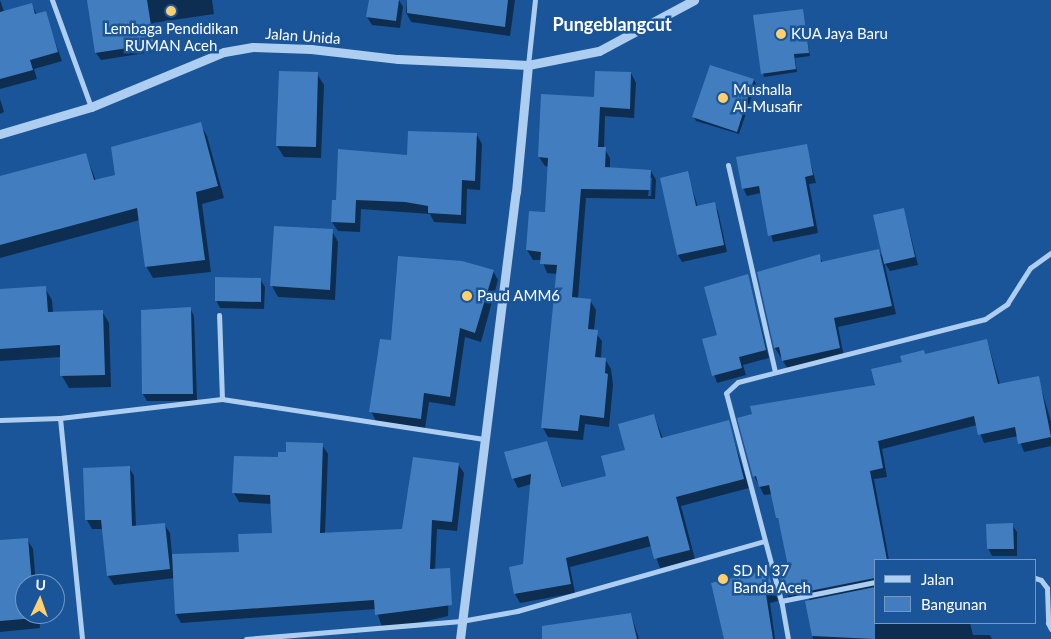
<!DOCTYPE html>
<html>
<head>
<meta charset="utf-8">
<style>
	body { margin:0 }
	#map { position:relative; width:1051px; height:639px; overflow:hidden; background:#195598; font-family:Lato,sans-serif }
	div>[style] { position:absolute }
	.shadow>* { inset:0; background:#0007 }
	.building>* { inset:0; background:#427ebf }
	.minor>* { height:5px; margin:-2.5px; padding:0 2.5px; transform-origin:2.5px; border-radius:2.5px; background:#adcef1 }
	.tertiary>* { height:9px; margin:-4.5px; padding:0 4.5px; transform-origin:4.5px; border-radius:4.5px; background:#adcef1 }
	.dots>* { width:14px; height:14px; translate:-50% -50%; box-sizing:border-box; border:2px solid #195598; border-radius:50% }
	span { translate:-50% -50%; white-space:nowrap; text-align:center; line-height:1.15; -webkit-text-stroke:5px #195598; paint-order:stroke }
	.poi-label { font-size:15px; color:#fff }
	.left { translate:0 -50%; text-align:left }
	.street-label { font-size:15px; color:#fff }
	.quarter-label { font-size:18px; color:#fff; font-weight:700 }
	.legend { position:absolute; left:874px; top:559px; width:162px; height:65px; box-sizing:border-box; background:#195598; border:1px solid #7599c1; margin:0; padding:6px 9px; list-style:none; font-size:15px; color:#fff }
	.legend li { display:flex; align-items:center; gap:10px; height:25px }
	.legend b { width:25px; border:1px solid #7599c1 }
	.north { position:absolute; left:15px; top:574px; width:50px; height:50px; box-sizing:border-box; background:#195598; border:1px solid #7599c1; border-radius:50%; rotate:3deg; font-size:14px; font-weight:700; line-height:20px; text-align:center; color:#fff }
	.north::after { content:''; display:block; margin:auto; width:18px; height:22px; background:#ffd06d; clip-path:polygon(50% 0,100% 100%,50% 72%,0 100%) }
</style>
</head>
<body>
<div id="map">
	<div class="shadow">
		<div style="clip-path:polygon(0 0,4px 12px,32px 5px,37px 15px,45px 13px,62px 61px,34px 69px,37px 79px,0 89px)"></div>
		<div style="clip-path:polygon(88px 0,212px 0,214px 14px,153px 23px,158px 51px,101px 60px,96px 53px)"></div>
		<div style="clip-path:polygon(370px 0,399px 0,403px 7px,400px 28px,372px 25px,367px 17px)"></div>
		<div style="clip-path:polygon(407px 0,515px 0,510px 36px,411px 22px,406px 12px)"></div>
		<div style="clip-path:polygon(802px 10px,810px 56px,795px 58px,797px 72px,764px 77px,754px 16px)"></div>
		<div style="clip-path:polygon(evenodd,631px 73px,636px 83px,634px 118px,605px 116px,604px 148px,610px 158px,610px 169px,651px 171px,656px 180px,655px 199px,586px 198px,578px 299px,590px 300px,596px 310px,594px 331px,602px 341px,601px 359px,605px 359px,611px 369px,613px 385px,609px 427px,585px 424px,583px 440px,548px 437px,543px 428px,557px 274px,547px 273px,542px 260px,533px 260px,527px 250px,530px 212px,546px 213px,549px 167px,545px 166px,539px 157px,595px 98px,631px 73px,650px 178px,652px 178px,651px 196px,648px 196px,650px 178px)"></div>
		<div style="clip-path:polygon(317px 74px,324px 85px,321px 158px,284px 157px,277px 146px)"></div>
		<div style="clip-path:polygon(754px 80px,756px 84px,739px 134px,696px 121px,694px 117px)"></div>
		<div style="clip-path:polygon(0 99px,4px 112px,0 114px)"></div>
		<div style="clip-path:polygon(200px 124px,207px 136px,224px 198px,202px 204px,211px 272px,153px 278px,146px 266px,140px 220px,0 258px,0 178px,86px 155px,96px 181px,117px 176px)"></div>
		<div style="clip-path:polygon(477px 135px,482px 144px,480px 190px,467px 189px,466px 224px,434px 222px,430px 214px,361px 209px,360px 232px,338px 231px,332px 222px,337px 201px,409px 156px)"></div>
		<div style="clip-path:polygon(806px 145px,816px 183px,809px 184px,818px 233px,773px 242px,761px 193px,747px 196px,743px 188px)"></div>
		<div style="clip-path:polygon(687px 173px,698px 207px,714px 204px,718px 211px,727px 252px,682px 262px,678px 255px)"></div>
		<div style="clip-path:polygon(904px 209px,918px 265px,890px 271px,884px 262px,896px 314px,838px 327px,844px 357px,788px 369px,775px 348px,819px 256px,823px 263px,879px 251px,884px 260px)"></div>
		<div style="clip-path:polygon(275px 228px,332px 231px,338px 242px,335px 300px,278px 297px,272px 286px)"></div>
		<div style="clip-path:polygon(493px 271px,498px 280px,481px 342px,465px 337px,455px 406px,429px 402px,425px 428px,376px 421px,371px 411px,392px 342px)"></div>
		<div style="clip-path:polygon(748px 276px,769px 358px,743px 365px,746px 375px,717px 383px,703px 340px,719px 336px)"></div>
		<div style="clip-path:polygon(260px 279px,265px 287px,264px 309px,220px 308px,216px 300px)"></div>
		<div style="clip-path:polygon(45px 288px,52px 300px,53px 313px,102px 311px,109px 323px,111px 387px,69px 388px,62px 376px,61px 357px,0 361px,0 291px)"></div>
		<div style="clip-path:polygon(190px 308px,194px 316px,197px 401px,147px 401px,143px 394px)"></div>
		<div style="clip-path:polygon(987px 340px,1000px 385px,1038px 377px,1051px 422px,1051px 446px,1024px 452px,1018px 436px,984px 443px,977px 425px,882px 449px,887px 477px,874px 479px,889px 560px,875px 560px,875px 623px,970px 623px,973px 635px,990px 635px,992px 639px,813px 639px,807px 602px,810px 601px,807px 595px,789px 598px,784px 590px,790px 567px,772px 494px,764px 495px,754px 476px,903px 363px)"></div>
		<div style="clip-path:polygon(654px 415px,663px 439px,728px 421px,749px 488px,681px 506px,695px 559px,660px 568px,652px 546px,570px 567px,575px 593px,520px 603px,515px 594px,524px 565px,531px 484px,518px 488px,513px 478px,547px 442px,563px 488px,608px 477px)"></div>
		<div style="clip-path:polygon(322px 445px,328px 454px,325px 534px,403px 530px,458px 464px,464px 473px,457px 531px,437px 529px,435px 570px,449px 579px,448px 616px,409px 625px,382px 627px,376px 609px,181px 623px,176px 614px,175px 578px,114px 585px,108px 576px,103px 529px,92px 529px,87px 520px,129px 467px,134px 476px,136px 527px,164px 524px,170px 533px,172px 555px,240px 553px,273px 534px,272px 504px,239px 502px,234px 493px,279px 459px)"></div>
		<div style="clip-path:polygon(1012px 525px,1017px 532px,1017px 556px,992px 556px,988px 548px)"></div>
		<div style="clip-path:polygon(27px 539px,33px 549px,36px 584px,25px 584px,25px 614px,39px 614px,40px 628px,0 632px,0 542px)"></div>
		<div style="clip-path:polygon(768px 572px,778px 601px,770px 603px,775px 639px,725px 639px)"></div>
		<div style="clip-path:polygon(631px 614px,639px 639px,544px 639px)"></div>
	</div>
	<div class="building">
		<div style="clip-path:polygon(87px 0,147px 0,154px 44px,95px 53px)"></div>
		<div style="clip-path:polygon(369px 0,399px 0,396px 21px,366px 17px)"></div>
		<div style="clip-path:polygon(407px 0,508px 0,505px 27px,407px 13px)"></div>
		<div style="clip-path:polygon(32px 3px,35px 14px,46px 11px,58px 52px,30px 60px,33px 70px,0 79px,0 12px)"></div>
		<div style="clip-path:polygon(803px 9px,809px 53px,794px 54px,796px 69px,761px 74px,753px 15px)"></div>
		<div style="clip-path:polygon(710px 65px,754px 79px,737px 132px,692px 117px)"></div>
		<div style="clip-path:polygon(279px 71px,318px 72px,316px 147px,276px 146px)"></div>
		<div style="clip-path:polygon(595px 71px,631px 72px,630px 109px,600px 107px,598px 147px,606px 147px,605px 167px,651px 170px,650px 190px,581px 189px,572px 297px,591px 299px,588px 329px,598px 330px,595px 357px,606px 358px,605px 373px,608px 374px,604px 418px,580px 415px,578px 431px,541px 428px,557px 265px,540px 264px,541px 252px,526px 250px,529px 211px,545px 212px,548px 158px,538px 157px,541px 94px,594px 97px)"></div>
		<div style="clip-path:polygon(201px 122px,218px 186px,196px 192px,205px 260px,145px 267px,137px 208px,0 245px,0 176px,86px 153px,94px 180px,115px 175px,111px 147px)"></div>
		<div style="clip-path:polygon(408px 131px,477px 133px,475px 181px,462px 180px,461px 215px,428px 213px,428px 206px,405px 202px,356px 200px,355px 223px,331px 222px,332px 200px,336px 200px,338px 149px,407px 155px)"></div>
		<div style="clip-path:polygon(807px 144px,813px 175px,805px 177px,814px 226px,768px 236px,759px 186px,742px 189px,736px 157px)"></div>
		<div style="clip-path:polygon(688px 171px,696px 206px,715px 202px,724px 245px,677px 255px,660px 178px)"></div>
		<div style="clip-path:polygon(904px 208px,915px 257px,884px 264px,873px 215px)"></div>
		<div style="clip-path:polygon(274px 226px,333px 229px,330px 290px,270px 286px)"></div>
		<div style="clip-path:polygon(879px 249px,892px 306px,834px 318px,840px 348px,782px 361px,779px 347px,774px 348px,757px 272px,820px 254px,821px 262px)"></div>
		<div style="clip-path:polygon(398px 256px,462px 261px,494px 270px,475px 333px,460px 328px,450px 397px,424px 393px,421px 419px,369px 412px,380px 339px,391px 340px)"></div>
		<div style="clip-path:polygon(748px 274px,766px 350px,739px 357px,742px 368px,712px 376px,702px 339px,717px 335px,704px 287px)"></div>
		<div style="clip-path:polygon(215px 277px,261px 278px,261px 302px,215px 301px)"></div>
		<div style="clip-path:polygon(46px 286px,48px 312px,103px 310px,105px 375px,60px 376px,60px 345px,0 349px,0 289px)"></div>
		<div style="clip-path:polygon(191px 307px,193px 394px,142px 394px,141px 310px)"></div>
		<div style="clip-path:polygon(987px 339px,998px 384px,1039px 376px,1051px 437px,1018px 444px,1015px 427px,978px 435px,974px 416px,878px 441px,883px 468px,870px 471px,887px 560px,875px 560px,875px 578px,804px 592px,803px 587px,783px 591px,777px 568px,788px 566px,778px 518px,776px 518px,769px 485px,759px 487px,756px 476px,753px 477px,737px 418px,752px 414px,750px 406px,875px 385px,871px 369px,902px 362px,900px 356px,924px 350px,925px 354px)"></div>
		<div style="clip-path:polygon(654px 414px,661px 438px,729px 420px,744px 479px,676px 497px,690px 550px,654px 559px,648px 536px,566px 558px,571px 584px,514px 594px,509px 567px,523px 564px,531px 474px,512px 479px,504px 452px,547px 441px,562px 487px,606px 476px,601px 456px,625px 450px,618px 424px)"></div>
		<div style="clip-path:polygon(286px 442px,323px 443px,320px 533px,402px 529px,413px 457px,459px 463px,452px 522px,432px 520px,430px 569px,450px 568px,452px 605px,375px 615px,374px 600px,175px 614px,172px 554px,239px 552px,238px 534px,272px 533px,270px 495px,232px 493px,234px 456px,278px 457px,278px 452px,286px 452px)"></div>
		<div style="clip-path:polygon(130px 466px,132px 526px,165px 523px,170px 569px,107px 576px,101px 520px,85px 520px,83px 468px)"></div>
		<div style="clip-path:polygon(1013px 523px,1014px 549px,987px 549px,986px 524px)"></div>
		<div style="clip-path:polygon(28px 538px,32px 584px,25px 584px,25px 614px,35px 614px,35px 618px,0 621px,0 540px)"></div>
		<div style="clip-path:polygon(768px 570px,774px 592px,766px 594px,773px 639px,724px 639px,711px 583px)"></div>
		<div style="clip-path:polygon(875px 587px,875px 639px,812px 636px,805px 601px)"></div>
		<div style="clip-path:polygon(631px 613px,637px 639px,542px 639px,542px 626px)"></div>
	</div>
	<div class="minor">
		<div style="left:52px;top:0;width:114px;rotate:70deg"></div>
		<div style="left:528px;top:65px;width:65px;rotate:-83.9deg"></div>
		<div style="left:728px;top:165px;width:212px;rotate:77.2deg"></div>
		<div style="left:222px;top:399px;width:265px;rotate:8.7deg"></div>
		<div style="left:60px;top:418px;width:222px;rotate:84.3deg"></div>
		<div style="left:0;top:420px;width:60px;rotate:-1.9deg"></div>
		<div style="left:60px;top:418px;width:163px;rotate:-6.7deg"></div>
		<div style="left:222px;top:399px;width:84px;rotate:-92deg"></div>
		<div style="left:1035px;top:578px;width:6px;rotate:18deg"></div>
		<div style="left:1041px;top:580px;width:10px;rotate:53deg"></div>
		<div style="left:1047px;top:588px;width:35px;rotate:88deg"></div>
		<div style="left:1048px;top:623px;width:7px;rotate:63deg"></div>
		<div style="left:781px;top:601px;width:96px;rotate:-11.4deg"></div>
		<div style="left:246px;top:639px;width:216px;rotate:-4.8deg"></div>
		<div style="left:461px;top:621px;width:57px;rotate:-10.1deg"></div>
		<div style="left:517px;top:611px;width:257px;rotate:-15.8deg"></div>
		<div style="left:788px;top:639px;width:39px;rotate:-100deg"></div>
		<div style="left:781px;top:601px;width:215px;rotate:-104.8deg"></div>
		<div style="left:726px;top:393px;width:16px;rotate:-43deg"></div>
		<div style="left:738px;top:382px;width:255px;rotate:-14.3deg"></div>
		<div style="left:985px;top:319px;width:27px;rotate:-34deg"></div>
		<div style="left:1007px;top:304px;width:43px;rotate:-57.4deg"></div>
		<div style="left:1030px;top:268px;width:26px;rotate:-36deg"></div>
	</div>
	<div class="tertiary">
		<div style="left:0;top:134px;width:95px;rotate:-16.5deg"></div>
		<div style="left:91px;top:107px;width:144px;rotate:-22.5deg"></div>
		<div style="left:224px;top:52px;width:29px;rotate:-10deg"></div>
		<div style="left:253px;top:47px;width:58px;rotate:2deg"></div>
		<div style="left:311px;top:49px;width:88px;rotate:6.6deg"></div>
		<div style="left:398px;top:59px;width:130px;rotate:2.6deg"></div>
		<div style="left:528px;top:65px;width:72px;rotate:-11.2deg"></div>
		<div style="left:599px;top:51px;width:108px;rotate:-28.2deg"></div>
		<div style="left:460px;top:639px;width:450px;rotate:-82.9deg"></div>
		<div style="left:516px;top:192px;width:128px;rotate:-84.6deg"></div>
	</div>
	<div class="dots">
		<div style="left:171px;top:11px;background:#ffd06d"></div>
		<div style="left:781px;top:34px;background:#ffd06d"></div>
		<div style="left:723px;top:98px;background:#ffd06d"></div>
		<div style="left:467px;top:296px;background:#ffd06d"></div>
		<div style="left:723px;top:579px;background:#ffd06d"></div>
	</div>
	<div class="poi-label">
		<span style="left:171px;top:37px">Lembaga Pendidikan<br>RUMAN Aceh</span>
		<span class="left" style="left:791px;top:34px">KUA Jaya Baru</span>
		<span class="left" style="left:733px;top:98px">Mushalla<br>Al-Musafir</span>
		<span class="left" style="left:477px;top:296px">Paud AMM6</span>
		<span class="left" style="left:733px;top:579px">SD N 37<br>Banda Aceh</span>
	</div>
	<div class="street-label">
		<span style="left:303px;top:36px;rotate:4deg">Jalan Unida</span>
	</div>
	<div class="quarter-label">
		<span style="left:612px;top:24px">Pungeblangcut</span>
	</div>
	<ul class="legend">
	<li><b style="height:6px;background:#adcef1"></b>Jalan</li>
	<li><b style="height:14px;background:#427ebf"></b>Bangunan</li>
	</ul>
	<div class="north">U</div>
</div>
</body>
</html>
